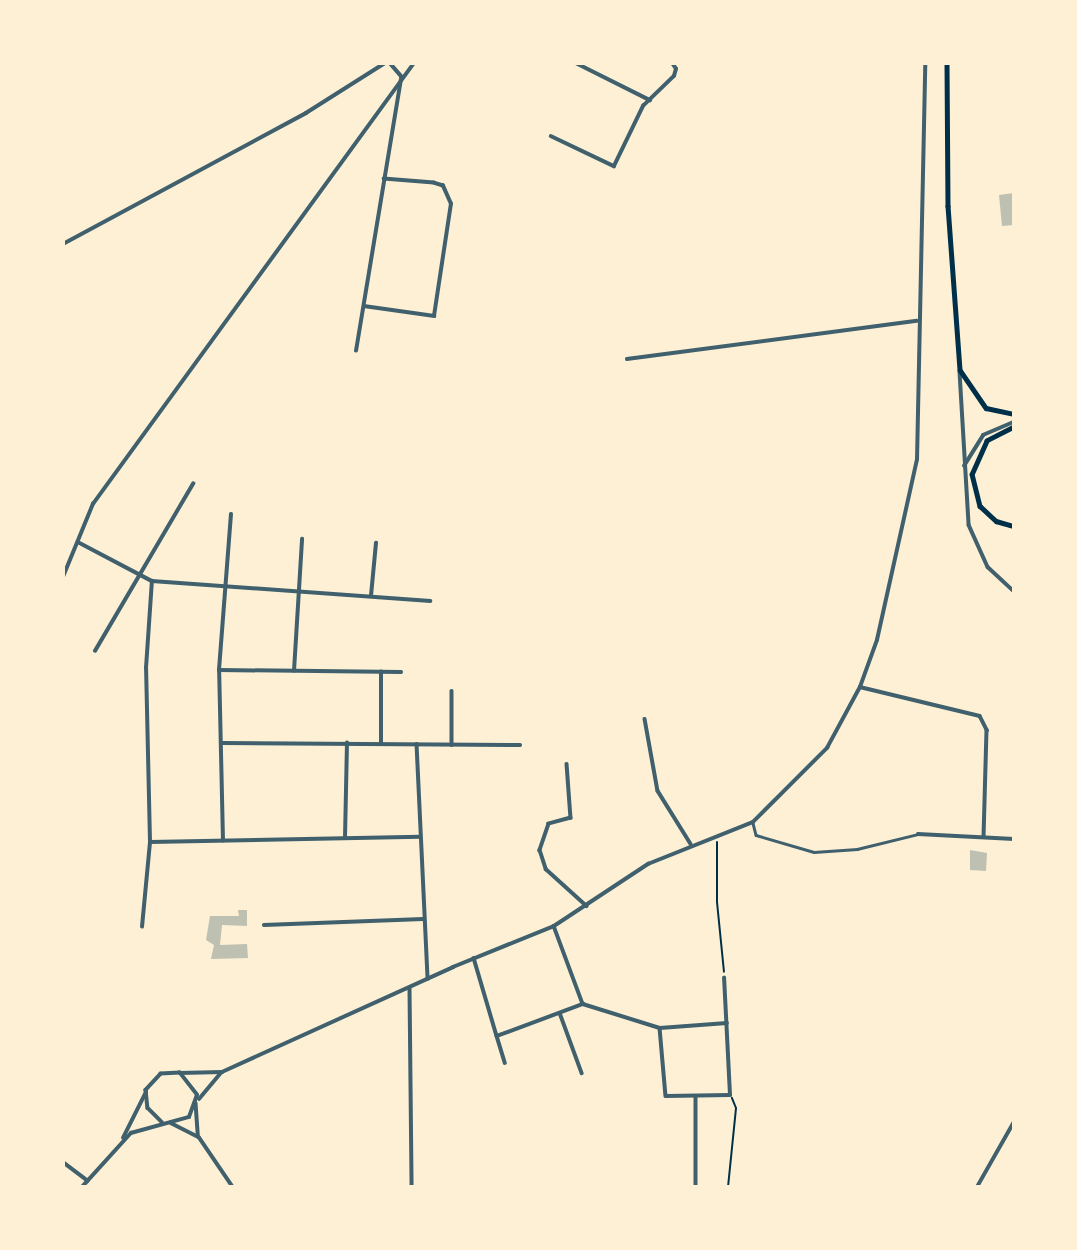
<!DOCTYPE html>
<html>
<head>
<meta charset="utf-8">
<style>
	body { margin:0 }
	#map { position:relative; width:1077px; height:1250px; overflow:hidden; background:#fdf0d5; font-family:"Varela Round",sans-serif }
	div>[style] { position:absolute }
	.building>* { inset:0; background:#bec0b2 }
	.path>* { height:2px; margin:-1px; padding:0 1px; transform-origin:1px; border-radius:1px; background:#003049 }
	.pedestrian>* { height:2.5px; margin:-1.25px; padding:0 1.25px; transform-origin:1.25px; border-radius:1.25px; background:#3f606c }
	.minor>* { height:3.5px; margin:-1.75px; padding:0 1.75px; transform-origin:1.75px; border-radius:1.75px; background:#3f606c }
	.tertiary>* { height:3.5px; margin:-1.75px; padding:0 1.75px; transform-origin:1.75px; border-radius:1.75px; background:#3f606c }
	.secondary>* { height:4.5px; margin:-2.25px; padding:0 2.25px; transform-origin:2.25px; border-radius:2.25px; background:#003049 }
	span { translate:-50% -50%; white-space:nowrap; text-align:center; line-height:1.15; -webkit-text-stroke:6px #fdf0d5; paint-order:stroke }
	.frame { position:absolute; inset:0; border:65px solid #fdf0d5; pointer-events:none }
</style>
</head>
<body>
<div id="map">
	<div class="building">
		<div style="clip-path:polygon(1014px 193px,1014px 225px,1002px 226px,999px 195px)"></div>
		<div style="clip-path:polygon(970px 850px,987px 853px,986px 871px,970px 870px)"></div>
		<div style="clip-path:polygon(238px 910px,247px 910px,247px 926px,222px 925px,220px 945px,247px 944px,248px 958px,211px 959px,214px 945px,206px 940px,210px 916px,239px 916px)"></div>
	</div>
	<div class="path">
		<div style="left:717px;top:842px;width:60px;rotate:90deg"></div>
		<div style="left:717px;top:902px;width:70px;rotate:84.3deg"></div>
		<div style="left:728px;top:1187px;width:79px;rotate:-84.2deg"></div>
		<div style="left:736px;top:1108px;width:11px;rotate:-112deg"></div>
	</div>
	<div class="pedestrian">
		<div style="left:753px;top:823px;width:12px;rotate:76deg"></div>
		<div style="left:756px;top:835px;width:60px;rotate:16.3deg"></div>
		<div style="left:814px;top:852px;width:43px;rotate:-4deg"></div>
		<div style="left:857px;top:849px;width:63px;rotate:-13.8deg"></div>
	</div>
	<div class="minor">
		<div style="left:390px;top:63px;width:18px;rotate:49deg"></div>
		<div style="left:576px;top:63px;width:83px;rotate:26.6deg"></div>
		<div style="left:551px;top:136px;width:70px;rotate:25.5deg"></div>
		<div style="left:614px;top:166px;width:67px;rotate:-64.2deg"></div>
		<div style="left:643px;top:106px;width:43px;rotate:-44.1deg"></div>
		<div style="left:674px;top:76px;width:7px;rotate:-74deg"></div>
		<div style="left:676px;top:69px;width:7px;rotate:-124deg"></div>
		<div style="left:364px;top:306px;width:71px;rotate:8.1deg"></div>
		<div style="left:434px;top:316px;width:113px;rotate:-81.4deg"></div>
		<div style="left:451px;top:204px;width:20px;rotate:-114deg"></div>
		<div style="left:443px;top:186px;width:9px;rotate:-162deg"></div>
		<div style="left:434px;top:183px;width:50px;rotate:-175.4deg"></div>
		<div style="left:356px;top:351px;width:276px;rotate:-80.6deg"></div>
		<div style="left:627px;top:359px;width:292px;rotate:-7.5deg"></div>
		<div style="left:78px;top:542px;width:84px;rotate:27.8deg"></div>
		<div style="left:152px;top:581px;width:279px;rotate:4.1deg"></div>
		<div style="left:63px;top:577px;width:79px;rotate:-67.7deg"></div>
		<div style="left:93px;top:504px;width:545px;rotate:-53.95deg"></div>
		<div style="left:371px;top:596px;width:53px;rotate:-84.6deg"></div>
		<div style="left:95px;top:651px;width:194px;rotate:-59.6deg"></div>
		<div style="left:219px;top:670px;width:182px;rotate:0.6deg"></div>
		<div style="left:294px;top:671px;width:132px;rotate:-86.5deg"></div>
		<div style="left:860px;top:687px;width:123px;rotate:13.6deg"></div>
		<div style="left:980px;top:716px;width:16px;rotate:63deg"></div>
		<div style="left:987px;top:730px;width:106px;rotate:91.6deg"></div>
		<div style="left:452px;top:691px;width:54px;rotate:90deg"></div>
		<div style="left:645px;top:719px;width:73px;rotate:79.8deg"></div>
		<div style="left:658px;top:791px;width:62px;rotate:58.1deg"></div>
		<div style="left:223px;top:743px;width:297px;rotate:0.4deg"></div>
		<div style="left:381px;top:743px;width:71px;rotate:-90deg"></div>
		<div style="left:417px;top:744px;width:235px;rotate:87.3deg"></div>
		<div style="left:567px;top:764px;width:54px;rotate:85.8deg"></div>
		<div style="left:571px;top:818px;width:23px;rotate:165deg"></div>
		<div style="left:549px;top:824px;width:28px;rotate:109deg"></div>
		<div style="left:540px;top:850px;width:20px;rotate:72deg"></div>
		<div style="left:546px;top:869px;width:55px;rotate:42.1deg"></div>
		<div style="left:918px;top:834px;width:96px;rotate:3deg"></div>
		<div style="left:345px;top:838px;width:95px;rotate:-88.8deg"></div>
		<div style="left:223px;top:841px;width:171px;rotate:-91.3deg"></div>
		<div style="left:219px;top:670px;width:156px;rotate:-85.6deg"></div>
		<div style="left:150px;top:842px;width:270px;rotate:-1.1deg"></div>
		<div style="left:264px;top:925px;width:159px;rotate:-2.2deg"></div>
		<div style="left:554px;top:926px;width:83px;rotate:69.6deg"></div>
		<div style="left:142px;top:927px;width:85px;rotate:-84.6deg"></div>
		<div style="left:150px;top:842px;width:174px;rotate:-91.3deg"></div>
		<div style="left:146px;top:668px;width:87px;rotate:-86.1deg"></div>
		<div style="left:474px;top:958px;width:81px;rotate:73.6deg"></div>
		<div style="left:497px;top:1036px;width:92px;rotate:-20.4deg"></div>
		<div style="left:410px;top:988px;width:199px;rotate:89.4deg"></div>
		<div style="left:583px;top:1004px;width:81px;rotate:17.3deg"></div>
		<div style="left:660px;top:1028px;width:67px;rotate:-4.3deg"></div>
		<div style="left:560px;top:1013px;width:64px;rotate:69.9deg"></div>
		<div style="left:660px;top:1028px;width:68px;rotate:85deg"></div>
		<div style="left:666px;top:1096px;width:64px;rotate:-0.9deg"></div>
		<div style="left:730px;top:1095px;width:117px;rotate:-92.9deg"></div>
		<div style="left:497px;top:1036px;width:28px;rotate:73deg"></div>
		<div style="left:696px;top:1096px;width:91px;rotate:90deg"></div>
		<div style="left:196px;top:1103px;width:32px;rotate:86deg"></div>
		<div style="left:171px;top:1123px;width:31px;rotate:27deg"></div>
		<div style="left:199px;top:1137px;width:60px;rotate:55.8deg"></div>
		<div style="left:63px;top:1162px;width:31px;rotate:37deg"></div>
		<div style="left:977px;top:1187px;width:75px;rotate:-60.4deg"></div>
	</div>
	<div class="tertiary">
		<div style="left:63px;top:244px;width:276px;rotate:-28.3deg"></div>
		<div style="left:306px;top:113px;width:93px;rotate:-32.3deg"></div>
		<div style="left:960px;top:372px;width:153px;rotate:86.6deg"></div>
		<div style="left:969px;top:525px;width:46px;rotate:65.7deg"></div>
		<div style="left:988px;top:567px;width:35px;rotate:43deg"></div>
		<div style="left:964px;top:466px;width:36px;rotate:-58deg"></div>
		<div style="left:983px;top:435px;width:34px;rotate:-23deg"></div>
		<div style="left:180px;top:1073px;width:42px;rotate:-1.4deg"></div>
		<div style="left:222px;top:1072px;width:254px;rotate:-24.4deg"></div>
		<div style="left:453px;top:967px;width:109px;rotate:-22.1deg"></div>
		<div style="left:554px;top:926px;width:113px;rotate:-33.4deg"></div>
		<div style="left:648px;top:864px;width:113px;rotate:-21.8deg"></div>
		<div style="left:753px;top:822px;width:105px;rotate:-45deg"></div>
		<div style="left:827px;top:748px;width:69px;rotate:-61.6deg"></div>
		<div style="left:860px;top:687px;width:50px;rotate:-70.1deg"></div>
		<div style="left:877px;top:640px;width:184px;rotate:-77.5deg"></div>
		<div style="left:917px;top:460px;width:397px;rotate:-88.8deg"></div>
		<div style="left:199px;top:1099px;width:34px;rotate:-50deg"></div>
		<div style="left:123px;top:1138px;width:51px;rotate:-63.4deg"></div>
		<div style="left:82px;top:1187px;width:73px;rotate:-47.8deg"></div>
		<div style="left:131px;top:1133px;width:60px;rotate:-15.4deg"></div>
		<div style="left:189px;top:1117px;width:23px;rotate:-70deg"></div>
		<div style="left:197px;top:1095px;width:28px;rotate:-128deg"></div>
		<div style="left:180px;top:1073px;width:19px;rotate:177deg"></div>
		<div style="left:161px;top:1074px;width:22px;rotate:133deg"></div>
		<div style="left:146px;top:1090px;width:18px;rotate:84deg"></div>
		<div style="left:148px;top:1108px;width:20px;rotate:45deg"></div>
	</div>
	<div class="secondary">
		<div style="left:947px;top:63px;width:143px;rotate:89.6deg"></div>
		<div style="left:948px;top:206px;width:164px;rotate:85.8deg"></div>
		<div style="left:960px;top:370px;width:46px;rotate:55.6deg"></div>
		<div style="left:986px;top:408px;width:29px;rotate:12deg"></div>
		<div style="left:1014px;top:427px;width:30px;rotate:153deg"></div>
		<div style="left:987px;top:441px;width:36px;rotate:114deg"></div>
		<div style="left:972px;top:474px;width:33px;rotate:76deg"></div>
		<div style="left:980px;top:506px;width:22px;rotate:43deg"></div>
		<div style="left:996px;top:521px;width:19px;rotate:16deg"></div>
	</div>
	<div class="frame"></div>
</div>
</body>
</html>
